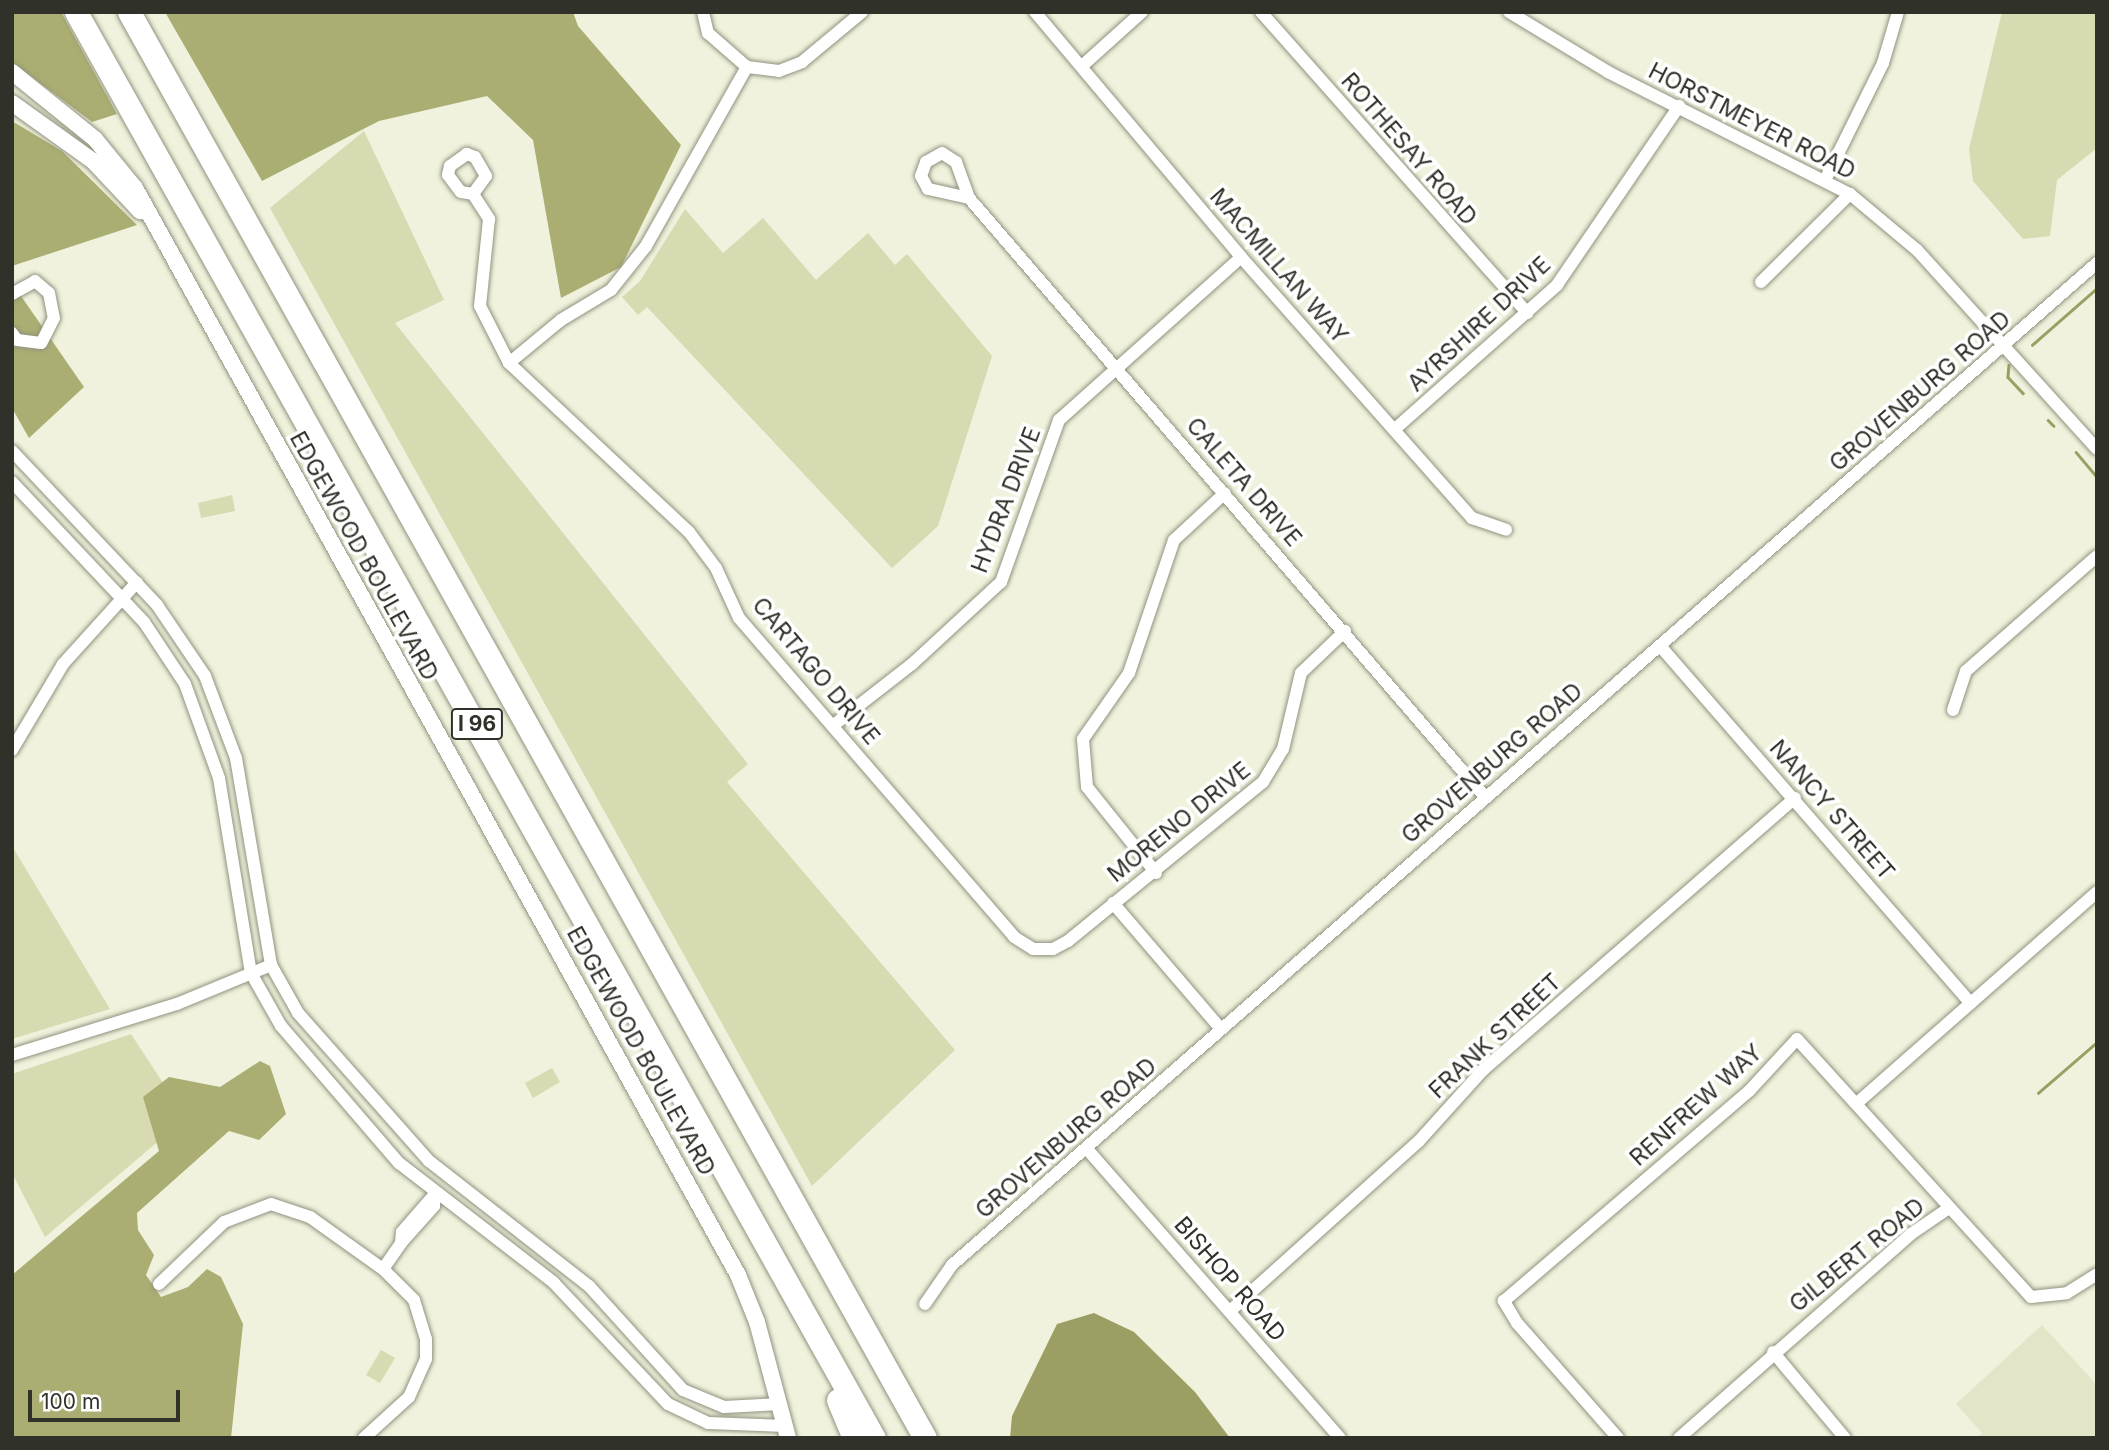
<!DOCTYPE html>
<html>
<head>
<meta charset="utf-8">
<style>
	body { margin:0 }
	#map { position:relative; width:2109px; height:1450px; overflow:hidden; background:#f0f2dd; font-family:Inter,sans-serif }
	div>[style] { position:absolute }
	.built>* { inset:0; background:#e3e5c9 }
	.green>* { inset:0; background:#d8dab2 }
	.forest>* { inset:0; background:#abae72 }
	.water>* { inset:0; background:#9c9f63 }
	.stream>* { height:2.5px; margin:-1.25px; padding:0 1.25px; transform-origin:1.25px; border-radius:1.25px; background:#9c9f63 }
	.roads { filter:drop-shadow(0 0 2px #91927f) drop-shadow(0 0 2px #91927f) }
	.minor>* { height:12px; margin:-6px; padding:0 6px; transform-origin:6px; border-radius:6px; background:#fff }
	.tertiary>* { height:16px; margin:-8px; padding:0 8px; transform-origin:8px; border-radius:8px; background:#fff }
	.motorway>* { height:23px; margin:-11.5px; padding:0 11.5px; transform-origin:11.5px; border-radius:11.5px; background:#fff }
	span { translate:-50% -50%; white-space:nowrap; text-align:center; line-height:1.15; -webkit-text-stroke:7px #fff; paint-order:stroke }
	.shield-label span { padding:2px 5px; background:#fff; border:2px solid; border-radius:5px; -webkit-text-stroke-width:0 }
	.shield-label { font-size:21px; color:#303129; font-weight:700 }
	.street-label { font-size:23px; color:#303129 }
	.frame { position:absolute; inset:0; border:14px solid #303129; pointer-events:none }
	.scale { position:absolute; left:28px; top:1390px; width:152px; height:32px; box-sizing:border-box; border:4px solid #303129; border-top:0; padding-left:9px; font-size:21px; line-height:24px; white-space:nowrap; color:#303129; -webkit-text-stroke:5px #fff; paint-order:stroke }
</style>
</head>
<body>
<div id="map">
	<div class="built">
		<div style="clip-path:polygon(2042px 1325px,2097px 1385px,2097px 1438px,1977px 1438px,1982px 1433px,1956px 1404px)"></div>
	</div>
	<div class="green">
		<div style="clip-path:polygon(2002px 12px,2097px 12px,2097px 148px,2057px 180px,2050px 236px,2023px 239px,1973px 181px,1969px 149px)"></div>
		<div style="clip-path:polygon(364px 131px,444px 300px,395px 323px,748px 764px,727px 782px,955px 1050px,812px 1186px,270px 208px)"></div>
		<div style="clip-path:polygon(685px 209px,723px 253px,763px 218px,816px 280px,868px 233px,895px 265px,907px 254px,992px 356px,938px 526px,892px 568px,647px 307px,638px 315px,622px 297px,640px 281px)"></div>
		<div style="clip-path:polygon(232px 495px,235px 511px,201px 518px,198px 503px)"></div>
		<div style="clip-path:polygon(12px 846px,110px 1009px,12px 1039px)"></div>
		<div style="clip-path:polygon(131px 1034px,186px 1118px,45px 1237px,12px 1173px,12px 1074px)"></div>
		<div style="clip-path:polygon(552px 1068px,560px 1082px,533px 1098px,525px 1083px)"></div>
		<div style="clip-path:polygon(381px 1350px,395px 1358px,380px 1383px,366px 1375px)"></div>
	</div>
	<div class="forest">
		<div style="clip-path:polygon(12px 12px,61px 12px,117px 114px,92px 122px,12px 62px)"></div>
		<div style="clip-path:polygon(165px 12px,573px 12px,578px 26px,681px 145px,621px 267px,561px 298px,533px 140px,487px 96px,379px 121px,262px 181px)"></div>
		<div style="clip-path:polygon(12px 121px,62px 151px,137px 225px,12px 266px)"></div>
		<div style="clip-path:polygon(12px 283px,84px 387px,29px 438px,12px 408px)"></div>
		<div style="clip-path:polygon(260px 1061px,270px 1066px,286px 1114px,259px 1140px,229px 1131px,137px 1213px,138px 1230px,154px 1255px,146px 1275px,161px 1297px,188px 1287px,207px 1269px,221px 1277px,243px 1324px,231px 1438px,12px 1438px,12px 1275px,159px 1151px,143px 1097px,169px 1077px,220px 1087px)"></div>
	</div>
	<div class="water">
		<div style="clip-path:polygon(1094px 1313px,1134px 1332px,1195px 1392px,1230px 1438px,1010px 1438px,1012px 1416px,1057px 1324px)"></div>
	</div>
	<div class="stream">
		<div style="left:2032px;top:345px;width:86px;rotate:-41.2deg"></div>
		<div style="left:2009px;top:365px;width:12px;rotate:95deg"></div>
		<div style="left:2008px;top:377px;width:22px;rotate:47deg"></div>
		<div style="left:2048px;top:420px;width:8px;rotate:45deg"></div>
		<div style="left:2076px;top:452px;width:33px;rotate:50deg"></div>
		<div style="left:2038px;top:1093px;width:78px;rotate:-40.8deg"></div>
	</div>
	<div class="roads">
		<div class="minor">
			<div style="left:703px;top:12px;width:22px;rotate:77deg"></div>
			<div style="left:708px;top:33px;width:52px;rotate:41.1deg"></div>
			<div style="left:1035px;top:12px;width:320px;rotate:49.9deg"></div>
			<div style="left:1241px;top:257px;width:349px;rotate:48.5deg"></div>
			<div style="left:1472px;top:518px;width:36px;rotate:19deg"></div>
			<div style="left:1261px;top:12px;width:402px;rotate:48.5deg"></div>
			<div style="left:1509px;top:12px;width:116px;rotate:31.2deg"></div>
			<div style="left:1608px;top:72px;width:271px;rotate:26.8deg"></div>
			<div style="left:1850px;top:194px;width:87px;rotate:39.9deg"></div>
			<div style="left:1917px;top:250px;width:268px;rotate:47.9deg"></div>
			<div style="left:1082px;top:66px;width:81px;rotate:-42deg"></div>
			<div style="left:747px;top:67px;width:32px;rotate:7deg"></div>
			<div style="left:779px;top:71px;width:25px;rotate:-21deg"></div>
			<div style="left:802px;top:62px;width:78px;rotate:-39.8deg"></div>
			<div style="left:1826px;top:178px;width:128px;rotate:-63.6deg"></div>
			<div style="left:1883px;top:63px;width:53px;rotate:-73.6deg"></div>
			<div style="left:473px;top:194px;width:22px;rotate:-54deg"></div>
			<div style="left:486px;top:176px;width:22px;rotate:-120deg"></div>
			<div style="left:475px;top:157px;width:9px;rotate:-159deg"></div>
			<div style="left:467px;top:154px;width:21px;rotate:145deg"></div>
			<div style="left:450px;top:166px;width:9px;rotate:103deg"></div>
			<div style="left:448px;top:175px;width:21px;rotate:53deg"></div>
			<div style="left:461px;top:192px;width:12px;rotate:9deg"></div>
			<div style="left:473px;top:194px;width:30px;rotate:57deg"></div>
			<div style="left:489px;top:219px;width:87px;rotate:95.9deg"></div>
			<div style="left:480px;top:306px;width:64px;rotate:63deg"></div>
			<div style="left:509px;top:363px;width:247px;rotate:43.2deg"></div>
			<div style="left:689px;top:532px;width:45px;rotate:53.1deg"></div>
			<div style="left:716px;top:568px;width:55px;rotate:65.3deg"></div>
			<div style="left:739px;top:618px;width:421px;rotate:49.2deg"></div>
			<div style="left:1014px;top:937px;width:22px;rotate:32deg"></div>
			<div style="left:1033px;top:949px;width:20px"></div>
			<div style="left:1053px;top:949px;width:17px;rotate:-28deg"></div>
			<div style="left:1068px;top:941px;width:252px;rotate:-39.2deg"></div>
			<div style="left:1263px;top:782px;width:39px;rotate:-59deg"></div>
			<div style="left:1283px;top:749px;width:78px;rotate:-76.7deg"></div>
			<div style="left:1301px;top:673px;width:61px;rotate:-43.7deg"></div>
			<div style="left:969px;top:198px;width:42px;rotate:-167.6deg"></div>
			<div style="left:928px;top:189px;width:15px;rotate:-118deg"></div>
			<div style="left:921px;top:176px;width:15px;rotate:-70deg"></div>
			<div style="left:926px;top:162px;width:18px;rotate:-29deg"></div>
			<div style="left:942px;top:153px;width:17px;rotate:33deg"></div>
			<div style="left:956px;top:162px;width:38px;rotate:70deg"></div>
			<div style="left:969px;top:198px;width:789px;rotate:49.26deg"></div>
			<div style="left:1761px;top:282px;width:125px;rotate:-44.7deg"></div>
			<div style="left:12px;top:294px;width:26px;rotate:-29deg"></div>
			<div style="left:35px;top:281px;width:18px;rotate:41deg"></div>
			<div style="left:49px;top:293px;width:25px;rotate:79deg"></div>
			<div style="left:54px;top:318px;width:28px;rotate:117deg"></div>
			<div style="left:41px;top:343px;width:24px;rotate:-173deg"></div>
			<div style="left:17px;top:340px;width:9px;rotate:-126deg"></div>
			<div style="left:509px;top:363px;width:67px;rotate:-39.6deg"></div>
			<div style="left:561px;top:320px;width:58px;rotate:-31deg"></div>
			<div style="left:611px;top:290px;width:56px;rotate:-51.5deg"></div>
			<div style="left:646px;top:246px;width:206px;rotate:-60.6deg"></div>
			<div style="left:1395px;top:429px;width:217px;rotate:-41.6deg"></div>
			<div style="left:1557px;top:285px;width:217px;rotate:-55.7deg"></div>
			<div style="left:12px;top:451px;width:212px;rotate:46.7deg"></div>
			<div style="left:157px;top:605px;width:86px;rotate:55.9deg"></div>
			<div style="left:205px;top:676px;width:88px;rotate:69.3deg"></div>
			<div style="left:236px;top:758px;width:210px;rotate:80.4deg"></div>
			<div style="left:271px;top:965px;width:55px;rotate:60.6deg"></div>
			<div style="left:298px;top:1013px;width:198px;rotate:48.5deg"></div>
			<div style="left:429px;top:1161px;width:203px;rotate:38deg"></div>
			<div style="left:589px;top:1286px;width:140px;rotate:47.9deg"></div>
			<div style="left:683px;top:1390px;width:44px;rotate:22.5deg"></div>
			<div style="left:724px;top:1407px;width:57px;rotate:-3deg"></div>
			<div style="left:12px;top:482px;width:192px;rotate:46.7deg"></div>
			<div style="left:144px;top:622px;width:74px;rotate:56.5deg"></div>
			<div style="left:185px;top:684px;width:100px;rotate:70.1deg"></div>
			<div style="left:219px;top:778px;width:198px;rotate:80.7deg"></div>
			<div style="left:251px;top:973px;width:61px;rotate:60.5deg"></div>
			<div style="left:281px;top:1026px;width:181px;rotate:49.3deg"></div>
			<div style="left:399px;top:1163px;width:196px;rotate:37.7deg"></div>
			<div style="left:554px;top:1283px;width:166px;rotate:46.7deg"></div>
			<div style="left:668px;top:1404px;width:44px;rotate:25.4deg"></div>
			<div style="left:708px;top:1423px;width:78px;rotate:2.2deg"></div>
			<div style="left:1661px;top:647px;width:472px;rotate:49deg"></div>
			<div style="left:1953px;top:710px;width:41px;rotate:-71.6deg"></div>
			<div style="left:1966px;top:671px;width:174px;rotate:-41.3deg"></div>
			<div style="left:835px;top:724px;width:98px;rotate:-37.9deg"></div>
			<div style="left:912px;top:664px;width:121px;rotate:-42.7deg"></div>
			<div style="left:1001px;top:582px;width:172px;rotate:-70.3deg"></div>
			<div style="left:1059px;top:420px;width:244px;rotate:-41.8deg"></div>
			<div style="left:12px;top:750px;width:100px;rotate:-59.3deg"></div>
			<div style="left:63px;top:664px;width:110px;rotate:-47.9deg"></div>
			<div style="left:1156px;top:873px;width:110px;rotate:-128.7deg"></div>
			<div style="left:1087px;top:787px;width:48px;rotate:-94.8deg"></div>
			<div style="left:1083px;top:739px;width:80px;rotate:-55.1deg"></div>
			<div style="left:1129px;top:673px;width:140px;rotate:-71.3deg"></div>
			<div style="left:1174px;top:540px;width:69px;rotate:-42.7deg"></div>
			<div style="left:1113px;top:903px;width:166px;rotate:49.4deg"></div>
			<div style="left:12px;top:1055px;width:173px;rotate:-17.2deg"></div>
			<div style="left:177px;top:1004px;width:102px;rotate:-22.5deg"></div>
			<div style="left:1857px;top:1103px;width:320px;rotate:-41.3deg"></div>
			<div style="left:1087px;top:1149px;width:384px;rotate:48.8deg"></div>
			<div style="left:435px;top:1194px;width:12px;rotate:95deg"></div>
			<div style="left:434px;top:1206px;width:50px;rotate:131.7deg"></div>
			<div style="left:401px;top:1243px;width:11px;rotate:-85deg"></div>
			<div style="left:402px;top:1232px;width:50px;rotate:-49deg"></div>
			<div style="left:383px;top:1269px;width:32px;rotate:-55deg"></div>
			<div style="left:159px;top:1284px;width:90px;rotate:-43.6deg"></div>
			<div style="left:224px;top:1222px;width:50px;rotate:-21deg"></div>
			<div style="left:271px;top:1204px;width:41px;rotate:18.4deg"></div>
			<div style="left:310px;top:1217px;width:90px;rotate:35.5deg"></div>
			<div style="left:383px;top:1269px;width:44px;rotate:45deg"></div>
			<div style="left:414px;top:1300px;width:41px;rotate:72.9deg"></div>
			<div style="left:426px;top:1339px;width:20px;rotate:90deg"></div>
			<div style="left:426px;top:1359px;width:42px;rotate:114.1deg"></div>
			<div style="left:409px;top:1397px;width:61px;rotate:137.7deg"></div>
			<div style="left:925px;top:1304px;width:47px;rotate:-55.3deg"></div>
			<div style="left:952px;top:1265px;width:1522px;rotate:-41.19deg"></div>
			<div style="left:1230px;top:1311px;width:253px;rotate:-42deg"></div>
			<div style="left:1418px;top:1142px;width:97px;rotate:-47.9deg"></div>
			<div style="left:1483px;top:1070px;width:414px;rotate:-41.1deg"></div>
			<div style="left:1773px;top:1352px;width:112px;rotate:50.1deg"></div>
			<div style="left:1618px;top:1438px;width:153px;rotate:-131.3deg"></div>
			<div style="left:1517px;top:1323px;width:26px;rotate:-121deg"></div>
			<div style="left:1504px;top:1301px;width:324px;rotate:-40.6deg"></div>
			<div style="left:1750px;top:1090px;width:69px;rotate:-47.3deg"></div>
			<div style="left:1797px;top:1039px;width:348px;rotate:47.8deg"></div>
			<div style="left:2031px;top:1297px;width:36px;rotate:-6deg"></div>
			<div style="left:2067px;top:1293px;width:36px;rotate:-32deg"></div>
			<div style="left:1679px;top:1438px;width:309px;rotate:-41.3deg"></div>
			<div style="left:1911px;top:1234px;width:46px;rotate:-34.4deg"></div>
		</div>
		<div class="tertiary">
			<div style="left:12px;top:72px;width:107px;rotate:38.9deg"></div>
			<div style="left:95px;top:139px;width:63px;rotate:50.8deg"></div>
			<div style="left:135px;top:188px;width:1243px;rotate:60.98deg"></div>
			<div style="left:738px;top:1275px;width:51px;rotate:68deg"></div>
			<div style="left:757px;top:1322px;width:120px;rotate:75deg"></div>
			<div style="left:12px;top:103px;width:100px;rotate:35.6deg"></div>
			<div style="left:93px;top:161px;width:69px;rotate:46.8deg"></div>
		</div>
		<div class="motorway">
			<div style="left:76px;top:12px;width:1634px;rotate:60.77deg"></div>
			<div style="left:129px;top:12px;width:1633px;rotate:60.83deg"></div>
			<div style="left:838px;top:1400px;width:41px;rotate:67.2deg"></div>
		</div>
	</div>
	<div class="shield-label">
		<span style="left:477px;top:724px">I 96</span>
	</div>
	<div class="street-label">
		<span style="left:1752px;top:121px;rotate:27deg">HORSTMEYER ROAD</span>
		<span style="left:1409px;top:149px;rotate:49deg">ROTHESAY ROAD</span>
		<span style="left:1279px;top:266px;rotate:49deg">MACMILLAN WAY</span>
		<span style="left:1479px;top:324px;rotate:-43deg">AYRSHIRE DRIVE</span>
		<span style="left:1920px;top:391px;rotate:-41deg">GROVENBURG ROAD</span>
		<span style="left:1244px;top:482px;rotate:49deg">CALETA DRIVE</span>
		<span style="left:1006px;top:500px;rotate:-69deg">HYDRA DRIVE</span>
		<span style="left:364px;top:556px;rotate:61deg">EDGEWOOD BOULEVARD</span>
		<span style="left:816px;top:671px;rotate:50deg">CARTAGO DRIVE</span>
		<span style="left:1492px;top:763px;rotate:-41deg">GROVENBURG ROAD</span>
		<span style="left:1832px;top:810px;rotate:49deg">NANCY STREET</span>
		<span style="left:1179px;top:822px;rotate:-39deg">MORENO DRIVE</span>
		<span style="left:1495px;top:1036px;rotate:-43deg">FRANK STREET</span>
		<span style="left:641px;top:1051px;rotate:61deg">EDGEWOOD BOULEVARD</span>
		<span style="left:1696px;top:1105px;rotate:-42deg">RENFREW WAY</span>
		<span style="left:1066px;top:1138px;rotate:-41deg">GROVENBURG ROAD</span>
		<span style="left:1857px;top:1255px;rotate:-39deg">GILBERT ROAD</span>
		<span style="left:1230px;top:1279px;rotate:49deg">BISHOP ROAD</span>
	</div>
	<div class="frame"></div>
	<div class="scale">100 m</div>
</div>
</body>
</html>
